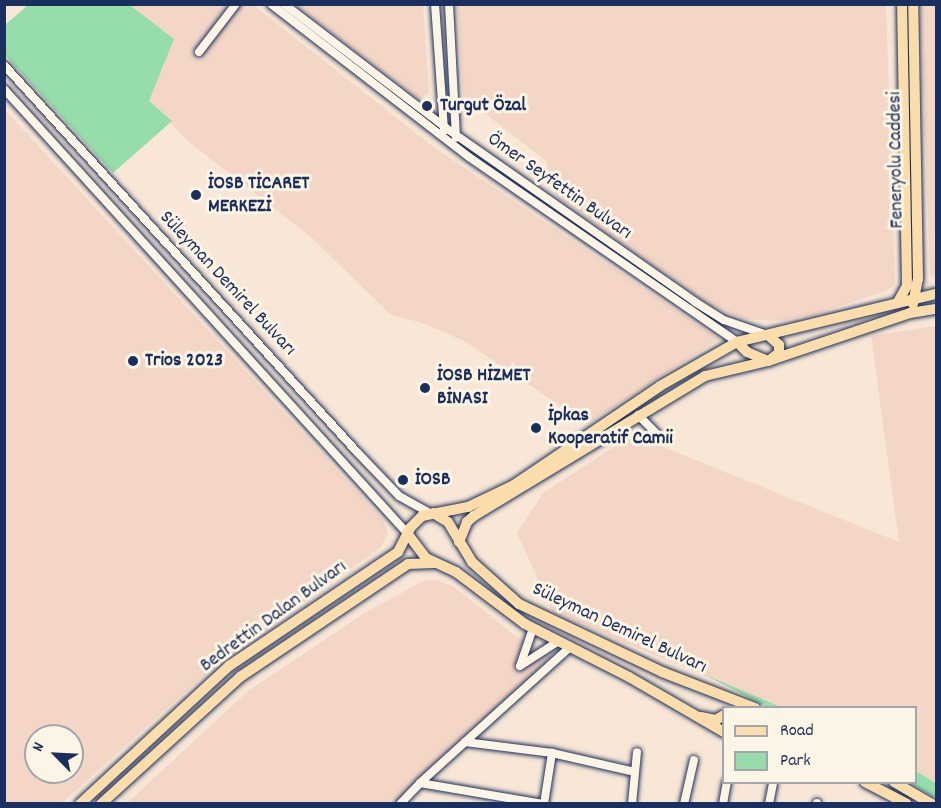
<!DOCTYPE html>
<html>
<head>
<meta charset="utf-8">
<style>
	body { margin:0 }
	#map { position:relative; width:941px; height:808px; overflow:hidden; background:#f8e7d6; font-family:Dekko,sans-serif }
	div>[style] { position:absolute }
	.built>* { inset:0; background:#f3d6c5 }
	.green>* { inset:0; background:#96ddab }
	.roads { filter:drop-shadow(0 0 2px #1b2f5e) drop-shadow(0 0 2px #1b2f5e) }
	.minor>* { height:8px; margin:-4px; padding:0 4px; transform-origin:4px; border-radius:4px; background:#fcf5e5 }
	.major>* { height:10px; margin:-5px; padding:0 5px; transform-origin:5px; border-radius:5px; background:#faddab }
	.dots>* { width:16px; height:16px; translate:-50% -50%; box-sizing:border-box; border:3px solid #fcf5e5; border-radius:50% }
	span { translate:-50% -50%; white-space:nowrap; text-align:center; line-height:1.15; -webkit-text-stroke:6px #fcf5e5; paint-order:stroke }
	.poi-label { font-size:20px; color:#1b2f5e; font-weight:700 }
	.left { translate:0 -50%; text-align:left }
	.street-label { font-size:20px; color:#1b2f5e }
	.frame { position:absolute; inset:0; border:6px solid #1b2f5e; pointer-events:none }
	.legend { position:absolute; left:722px; top:706px; width:195px; height:78px; box-sizing:border-box; background:#fcf5e5; border:2px solid #a2a6af; margin:0; padding:8px 10px; list-style:none; font-size:18px; color:#1b2f5e }
	.legend li { display:flex; align-items:center; gap:12px; height:30px }
	.legend b { width:30px; border:2px solid #a2a6af }
	.north { position:absolute; left:24px; top:724px; width:60px; height:60px; box-sizing:border-box; background:#fcf5e5; border:2px solid #a2a6af; border-radius:50%; rotate:294deg; font-size:16px; font-weight:700; line-height:24px; text-align:center; color:#1b2f5e }
	.north::after { content:''; display:block; margin:auto; width:21px; height:27px; background:#1b2f5e; clip-path:polygon(50% 0,100% 100%,50% 72%,0 100%) }
</style>
</head>
<body>
<div id="map">
	<div class="built">
		<div style="clip-path:polygon(130px 5px,253px 5px,435px 148px,719px 339px,587px 424px,466px 342px,423px 323px,391px 315px,311px 237px,189px 142px,149px 101px,174px 39px)"></div>
		<div style="clip-path:polygon(296px 5px,423px 5px,429px 93px,419px 99px)"></div>
		<div style="clip-path:polygon(457px 5px,886px 5px,895px 284px,886px 291px,816px 314px,781px 321px,742px 319px,711px 306px,559px 199px,547px 184px,547px 162px,463px 96px)"></div>
		<div style="clip-path:polygon(920px 5px,936px 5px,936px 282px,930px 274px)"></div>
		<div style="clip-path:polygon(evenodd,5px 110px,384px 521px,388px 534px,381px 547px,215px 665px,62px 803px,5px 803px,5px 110px,36px 736px,72px 736px,72px 772px,36px 772px,36px 736px)"></div>
		<div style="clip-path:polygon(936px 326px,936px 783px,916px 771px,916px 708px,781px 707px,553px 613px,517px 533px,544px 492px,633px 435px,899px 542px,871px 336px)"></div>
		<div style="clip-path:polygon(436px 580px,453px 586px,513px 634px,555px 659px,396px 803px,126px 804px,248px 691px,363px 614px,423px 581px)"></div>
	</div>
	<div class="green">
		<div style="clip-path:polygon(28px 5px,130px 5px,174px 39px,149px 101px,172px 121px,113px 173px,5px 55px,5px 25px)"></div>
		<div style="clip-path:polygon(703px 674px,781px 707px,767px 707px)"></div>
		<div style="clip-path:polygon(916px 771px,936px 783px,936px 798px,910px 783px,916px 782px)"></div>
	</div>
	<div class="roads">
		<div class="minor">
			<div style="left:271px;top:4px;width:250px;rotate:37.7deg"></div>
			<div style="left:469px;top:157px;width:326px;rotate:34.6deg"></div>
			<div style="left:284px;top:4px;width:204px;rotate:37.4deg"></div>
			<div style="left:446px;top:128px;width:304px;rotate:34.9deg"></div>
			<div style="left:695px;top:302px;width:34px;rotate:32deg"></div>
			<div style="left:724px;top:320px;width:42px;rotate:19.3deg"></div>
			<div style="left:435px;top:4px;width:127px;rotate:85.9deg"></div>
			<div style="left:449px;top:4px;width:134px;rotate:87deg"></div>
			<div style="left:199px;top:52px;width:61px;rotate:-52.4deg"></div>
			<div style="left:4px;top:65px;width:524px;rotate:47.63deg"></div>
			<div style="left:357px;top:452px;width:61px;rotate:46.3deg"></div>
			<div style="left:399px;top:496px;width:33px;rotate:29deg"></div>
			<div style="left:4px;top:89px;width:600px;rotate:47.77deg"></div>
			<div style="left:638px;top:415px;width:28px;rotate:45deg"></div>
			<div style="left:520px;top:666px;width:44px;rotate:-33deg"></div>
			<div style="left:520px;top:666px;width:39px;rotate:-71deg"></div>
			<div style="left:465px;top:742px;width:142px;rotate:-42.1deg"></div>
			<div style="left:420px;top:783px;width:61px;rotate:-42.3deg"></div>
			<div style="left:465px;top:742px;width:88px;rotate:7.2deg"></div>
			<div style="left:552px;top:753px;width:85px;rotate:12.9deg"></div>
			<div style="left:400px;top:804px;width:29px;rotate:-46deg"></div>
			<div style="left:420px;top:783px;width:125px;rotate:9.7deg"></div>
			<div style="left:544px;top:804px;width:52px;rotate:-81.1deg"></div>
			<div style="left:632px;top:804px;width:52px;rotate:-84.5deg"></div>
			<div style="left:684px;top:804px;width:45px;rotate:-77.2deg"></div>
			<div style="left:723px;top:804px;width:22px;rotate:-80deg"></div>
			<div style="left:769px;top:804px;width:21px;rotate:-79deg"></div>
			<div style="left:817px;top:804px;width:1px;rotate:-90deg"></div>
		</div>
		<div class="major">
			<div style="left:898px;top:302px;width:18px;rotate:-61deg"></div>
			<div style="left:907px;top:286px;width:282px;rotate:-91deg"></div>
			<div style="left:913px;top:304px;width:25px;rotate:-79deg"></div>
			<div style="left:918px;top:279px;width:275px;rotate:-91deg"></div>
			<div style="left:768px;top:335px;width:15px;rotate:42deg"></div>
			<div style="left:779px;top:345px;width:8px;rotate:90deg"></div>
			<div style="left:779px;top:353px;width:10px;rotate:143deg"></div>
			<div style="left:737px;top:342px;width:14px;rotate:45deg"></div>
			<div style="left:747px;top:352px;width:23px;rotate:23deg"></div>
			<div style="left:433px;top:513px;width:17px;rotate:31deg"></div>
			<div style="left:448px;top:522px;width:47px;rotate:59deg"></div>
			<div style="left:472px;top:562px;width:63px;rotate:41.8deg"></div>
			<div style="left:519px;top:604px;width:158px;rotate:25.4deg"></div>
			<div style="left:662px;top:672px;width:100px;rotate:21.2deg"></div>
			<div style="left:407px;top:533px;width:31px;rotate:53deg"></div>
			<div style="left:426px;top:558px;width:33px;rotate:25deg"></div>
			<div style="left:456px;top:572px;width:86px;rotate:37deg"></div>
			<div style="left:525px;top:624px;width:117px;rotate:27deg"></div>
			<div style="left:629px;top:677px;width:110px;rotate:30.1deg"></div>
			<div style="left:459px;top:542px;width:22px;rotate:-68deg"></div>
			<div style="left:467px;top:522px;width:9px;rotate:-41deg"></div>
			<div style="left:474px;top:516px;width:270px;rotate:-31.2deg"></div>
			<div style="left:705px;top:376px;width:65px;rotate:-13.4deg"></div>
			<div style="left:768px;top:361px;width:150px;rotate:-18.7deg"></div>
			<div style="left:910px;top:313px;width:26px;rotate:-9deg"></div>
			<div style="left:701px;top:717px;width:15px;rotate:11deg"></div>
			<div style="left:716px;top:720px;width:9px;rotate:-32deg"></div>
			<div style="left:865px;top:782px;width:47px;rotate:27.6deg"></div>
			<div style="left:894px;top:782px;width:44px;rotate:30.1deg"></div>
			<div style="left:80px;top:804px;width:203px;rotate:-42.8deg"></div>
			<div style="left:229px;top:666px;width:204px;rotate:-34deg"></div>
			<div style="left:398px;top:552px;width:27px;rotate:-63deg"></div>
			<div style="left:410px;top:528px;width:17px;rotate:-45deg"></div>
			<div style="left:422px;top:516px;width:47px;rotate:-11.1deg"></div>
			<div style="left:468px;top:507px;width:51px;rotate:-25.6deg"></div>
			<div style="left:514px;top:485px;width:176px;rotate:-34.1deg"></div>
			<div style="left:660px;top:386px;width:89px;rotate:-29.7deg"></div>
			<div style="left:737px;top:342px;width:205px;rotate:-13.6deg"></div>
			<div style="left:101px;top:804px;width:188px;rotate:-42.4deg"></div>
			<div style="left:240px;top:677px;width:202px;rotate:-33.9deg"></div>
			<div style="left:408px;top:564px;width:25px;rotate:-2deg"></div>
		</div>
	</div>
	<div class="dots">
		<div style="left:427px;top:106px;background:#1b2f5e"></div>
		<div style="left:196px;top:195px;background:#1b2f5e"></div>
		<div style="left:133px;top:361px;background:#1b2f5e"></div>
		<div style="left:425px;top:388px;background:#1b2f5e"></div>
		<div style="left:536px;top:428px;background:#1b2f5e"></div>
		<div style="left:403px;top:480px;background:#1b2f5e"></div>
	</div>
	<div class="poi-label">
		<span class="left" style="left:440px;top:106px">Turgut Özal</span>
		<span class="left" style="left:208px;top:196px">İOSB TİCARET<br>MERKEZİ</span>
		<span class="left" style="left:145px;top:361px">Trios 2023</span>
		<span class="left" style="left:437px;top:388px">İOSB HİZMET<br>BİNASI</span>
		<span class="left" style="left:548px;top:428px">İpkas<br>Kooperatif Camii</span>
		<span class="left" style="left:415px;top:480px">İOSB</span>
	</div>
	<div class="street-label">
		<span style="left:897px;top:160px;rotate:-91deg">Feneryolu Caddesi</span>
		<span style="left:559px;top:187px;rotate:35deg">Ömer Seyfettin Bulvarı</span>
		<span style="left:227px;top:284px;rotate:47deg">Süleyman Demirel Bulvarı</span>
		<span style="left:274px;top:617px;rotate:-36deg">Bedrettin Dalan Bulvarı</span>
		<span style="left:619px;top:629px;rotate:25deg">Süleyman Demirel Bulvarı</span>
	</div>
	<div class="frame"></div>
	<ul class="legend">
	<li><b style="height:8px;background:#faddab"></b>Road</li>
	<li><b style="height:16px;background:#96ddab"></b>Park</li>
	</ul>
	<div class="north">N</div>
</div>
</body>
</html>
